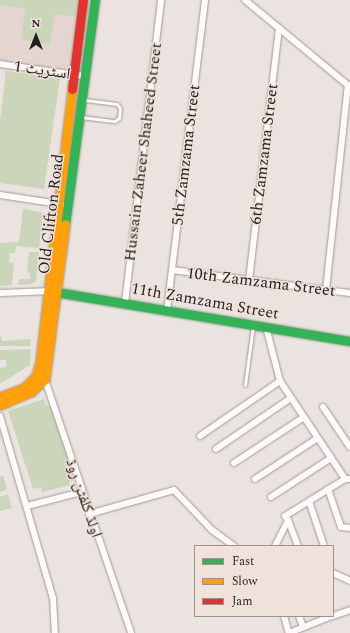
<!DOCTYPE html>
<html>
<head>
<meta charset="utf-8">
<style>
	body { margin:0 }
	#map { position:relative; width:350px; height:633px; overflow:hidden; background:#ebe3e0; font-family:Spectral,"Noto Naskh Arabic",serif }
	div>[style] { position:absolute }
	.built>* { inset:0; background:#e5d5d0 }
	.green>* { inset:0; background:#cad5ba }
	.roads { filter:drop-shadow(0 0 1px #a09a97) drop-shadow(0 0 1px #a09a97) }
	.lane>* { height:3px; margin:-1.5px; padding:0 1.5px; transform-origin:1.5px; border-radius:1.5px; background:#fcfbfa }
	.street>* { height:6px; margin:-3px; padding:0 3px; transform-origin:3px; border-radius:3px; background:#fcfbfa }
	.fast>* { height:9px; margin:-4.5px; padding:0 4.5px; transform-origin:4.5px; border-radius:4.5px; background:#30b455 }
	.slow>* { height:9px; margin:-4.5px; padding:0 4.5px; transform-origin:4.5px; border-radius:4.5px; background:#ff9f0a }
	.jam>* { height:9px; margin:-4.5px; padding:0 4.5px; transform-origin:4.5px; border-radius:4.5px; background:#e5322d }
	span { translate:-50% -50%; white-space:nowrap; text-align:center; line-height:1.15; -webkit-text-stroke:3px #f0e1db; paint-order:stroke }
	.street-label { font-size:16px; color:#241f1c }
	.legend { position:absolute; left:194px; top:545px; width:140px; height:72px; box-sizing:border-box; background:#f0e1db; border:1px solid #9e938f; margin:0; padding:5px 7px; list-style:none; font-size:12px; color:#241f1c }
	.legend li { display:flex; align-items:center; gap:8px; height:20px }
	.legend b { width:20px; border:1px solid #9e938f }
	.north { position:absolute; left:16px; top:16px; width:40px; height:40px; -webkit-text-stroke:3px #f0e1db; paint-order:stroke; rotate:0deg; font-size:11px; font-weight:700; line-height:16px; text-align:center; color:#241f1c }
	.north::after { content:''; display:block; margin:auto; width:14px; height:18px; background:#241f1c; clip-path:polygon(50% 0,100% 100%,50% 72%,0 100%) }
</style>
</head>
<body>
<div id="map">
	<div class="built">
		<div style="clip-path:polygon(0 5px,81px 18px,75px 75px,0 62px)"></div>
	</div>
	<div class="green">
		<div style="clip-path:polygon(0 0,83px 0,81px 18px,55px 14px,50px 44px,21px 40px,25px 9px,0 5px)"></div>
		<div style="clip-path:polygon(6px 71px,60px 78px,44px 189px,0 183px,0 121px)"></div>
		<div style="clip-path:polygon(23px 209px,41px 212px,43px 214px,39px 248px,16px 246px,15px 253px,10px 253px,9px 262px,14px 263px,12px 285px,0 286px,0 243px,19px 242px)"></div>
		<div style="clip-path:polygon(29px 252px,39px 252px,36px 281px,31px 284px,18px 285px,19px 279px,30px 279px,30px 273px,27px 272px)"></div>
		<div style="clip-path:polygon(0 335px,2px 341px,30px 339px,31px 346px,0 346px)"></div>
		<div style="clip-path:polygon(31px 349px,30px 365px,0 384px,0 368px,6px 367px,6px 360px,0 360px,0 350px)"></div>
		<div style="clip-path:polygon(44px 399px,45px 404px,52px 407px,74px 480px,69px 482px,70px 485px,42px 492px,41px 487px,33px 489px,8px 411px)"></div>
		<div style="clip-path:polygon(3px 475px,7px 489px,0 492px,0 477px)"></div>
		<div style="clip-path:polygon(8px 494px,12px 508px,0 511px,0 497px)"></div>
	</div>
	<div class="roads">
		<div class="lane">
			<div style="left:81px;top:117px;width:34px;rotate:7deg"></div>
			<div style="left:115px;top:121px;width:5px;rotate:-37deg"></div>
			<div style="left:119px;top:118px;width:10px;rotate:-84deg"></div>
			<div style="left:120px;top:108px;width:5px;rotate:-127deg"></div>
			<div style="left:117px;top:104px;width:34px;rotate:-173deg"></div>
			<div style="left:245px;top:385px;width:60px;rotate:-82.3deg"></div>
		</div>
		<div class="street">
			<div style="left:245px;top:0;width:136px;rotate:39.6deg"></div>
			<div style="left:0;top:64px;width:85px;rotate:8.1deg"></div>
			<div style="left:0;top:195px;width:67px;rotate:8.6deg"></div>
			<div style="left:172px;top:270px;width:179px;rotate:7.4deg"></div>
			<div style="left:249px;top:280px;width:254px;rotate:-83.2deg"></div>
			<div style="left:326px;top:290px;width:206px;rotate:-83.9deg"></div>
			<div style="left:0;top:293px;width:52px;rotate:-2.2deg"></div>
			<div style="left:125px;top:303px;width:305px;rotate:-83.2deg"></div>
			<div style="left:167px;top:310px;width:312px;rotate:-83deg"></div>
			<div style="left:44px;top:377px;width:270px;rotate:71.2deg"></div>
			<div style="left:280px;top:381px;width:118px;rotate:56.4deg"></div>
			<div style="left:345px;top:479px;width:5px"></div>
			<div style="left:323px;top:407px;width:48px;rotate:56deg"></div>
			<div style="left:0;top:416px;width:190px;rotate:73.8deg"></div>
			<div style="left:53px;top:598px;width:35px;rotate:87deg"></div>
			<div style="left:200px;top:436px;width:97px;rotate:-34.5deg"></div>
			<div style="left:280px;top:381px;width:56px;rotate:-104.5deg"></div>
			<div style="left:216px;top:449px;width:91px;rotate:-34.2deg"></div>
			<div style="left:234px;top:463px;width:84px;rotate:-33.3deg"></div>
			<div style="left:255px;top:479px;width:75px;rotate:-33.1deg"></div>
			<div style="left:328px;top:489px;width:40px;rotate:71.1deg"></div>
			<div style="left:341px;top:527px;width:9px;rotate:6deg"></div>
			<div style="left:271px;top:497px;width:72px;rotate:-33deg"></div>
			<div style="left:309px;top:501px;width:47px;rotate:71.6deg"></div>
			<div style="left:27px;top:506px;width:57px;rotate:-14.3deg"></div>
			<div style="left:89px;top:514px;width:88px;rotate:-15.8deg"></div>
			<div style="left:174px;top:490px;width:55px;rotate:46.5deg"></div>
			<div style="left:212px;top:530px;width:27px;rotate:36deg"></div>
			<div style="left:288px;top:520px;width:28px;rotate:69deg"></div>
			<div style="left:275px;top:546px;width:29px;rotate:-63deg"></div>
			<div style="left:288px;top:520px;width:5px;rotate:-127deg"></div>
			<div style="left:285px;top:516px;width:70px;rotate:-31.7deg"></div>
			<div style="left:333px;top:573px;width:19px;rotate:25deg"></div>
			<div style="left:284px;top:616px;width:18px;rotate:74deg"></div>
			<div style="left:299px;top:616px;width:12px;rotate:70deg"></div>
			<div style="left:333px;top:616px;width:18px;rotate:-19deg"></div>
			<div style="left:289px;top:633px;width:46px;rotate:-21.6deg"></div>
		</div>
		<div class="fast">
			<div style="left:65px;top:224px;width:226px;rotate:-82.4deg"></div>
			<div style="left:56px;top:292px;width:298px;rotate:9.5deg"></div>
		</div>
		<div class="slow">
			<div style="left:0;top:397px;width:26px;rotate:-21deg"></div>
			<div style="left:24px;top:388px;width:17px;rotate:-45deg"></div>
			<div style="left:36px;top:376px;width:15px;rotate:-74deg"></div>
			<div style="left:40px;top:362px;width:275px;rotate:-83.3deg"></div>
			<div style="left:0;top:405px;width:34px;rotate:-23deg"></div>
			<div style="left:31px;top:392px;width:19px;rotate:-43deg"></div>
			<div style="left:45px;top:379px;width:156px;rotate:-82.6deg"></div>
		</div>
		<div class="jam">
			<div style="left:72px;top:89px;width:90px;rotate:-83deg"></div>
		</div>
	</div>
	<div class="street-label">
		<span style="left:42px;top:70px;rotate:8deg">اسٹریٹ 1</span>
		<span style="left:143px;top:152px;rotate:-83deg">Hussain Zaheer Shaheed Street</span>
		<span style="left:264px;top:154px;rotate:-83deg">6th Zamzama Street</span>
		<span style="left:186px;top:155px;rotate:-83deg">5th Zamzama Street</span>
		<span style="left:51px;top:214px;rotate:-83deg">Old Clifton Road</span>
		<span style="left:261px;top:282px;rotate:7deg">10th Zamzama Street</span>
		<span style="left:205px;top:301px;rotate:10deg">11th Zamzama Street</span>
		<span style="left:84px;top:498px;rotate:71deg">اولڈ کلفٹن روڈ</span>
	</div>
	<ul class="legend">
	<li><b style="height:5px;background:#30b455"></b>Fast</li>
	<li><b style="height:5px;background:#ff9f0a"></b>Slow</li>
	<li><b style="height:5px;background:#e5322d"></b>Jam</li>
	</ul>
	<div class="north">N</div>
</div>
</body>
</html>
